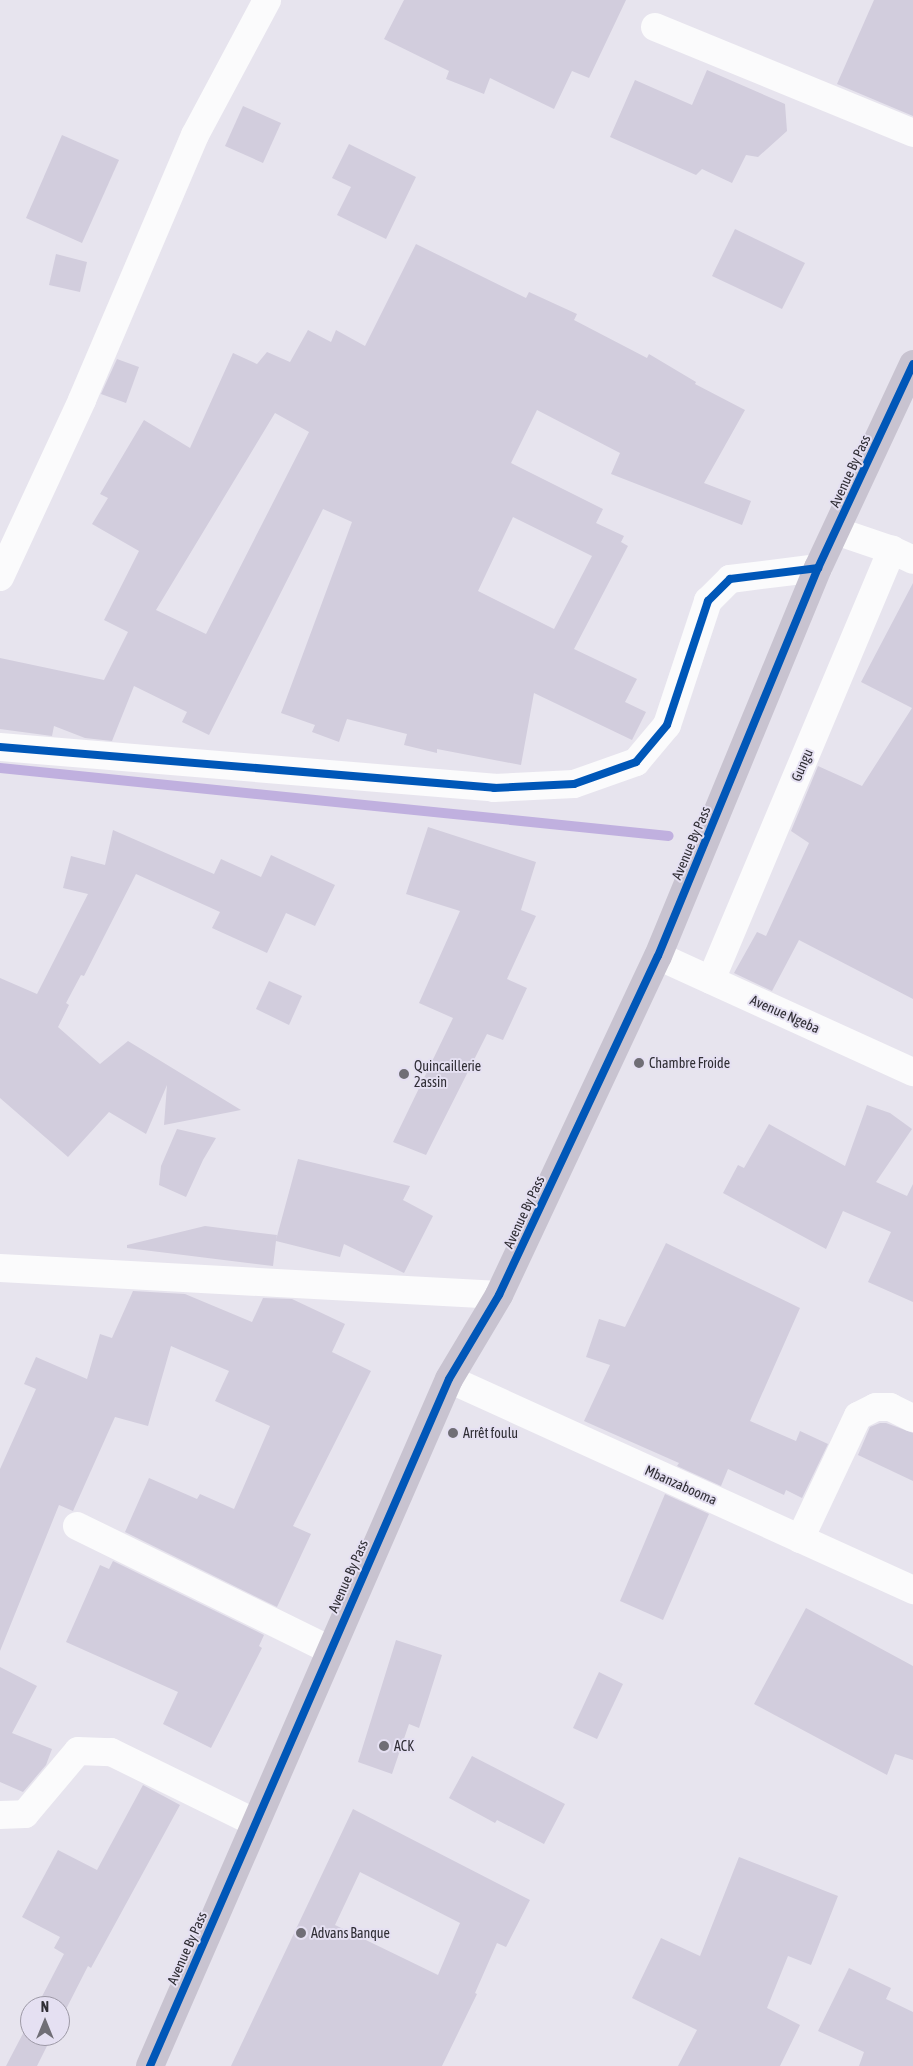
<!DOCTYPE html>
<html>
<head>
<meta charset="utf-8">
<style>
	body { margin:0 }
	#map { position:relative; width:913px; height:2066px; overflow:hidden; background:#e7e4ee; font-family:"Asap Condensed",sans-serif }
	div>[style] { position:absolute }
	.stream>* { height:10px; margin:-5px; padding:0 5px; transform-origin:5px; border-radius:5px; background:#c0b0df }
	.building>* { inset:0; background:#d2cddd }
	.minor>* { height:28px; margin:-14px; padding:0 14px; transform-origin:14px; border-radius:14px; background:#fbfbfc }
	.highway>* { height:28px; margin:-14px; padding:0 14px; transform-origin:14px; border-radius:14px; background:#c8c3d0 }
	.cycleway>* { height:8px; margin:-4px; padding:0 4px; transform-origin:4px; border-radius:4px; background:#0057b8 }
	.dots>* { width:14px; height:14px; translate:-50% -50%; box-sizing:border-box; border:2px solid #e5e0f2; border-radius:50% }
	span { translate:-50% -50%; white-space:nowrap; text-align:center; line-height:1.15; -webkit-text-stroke:4px #e5e0f2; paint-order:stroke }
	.street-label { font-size:14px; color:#302e35 }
	.poi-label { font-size:14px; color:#302e35 }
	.left { translate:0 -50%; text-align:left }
	.north { position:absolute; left:20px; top:1996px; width:50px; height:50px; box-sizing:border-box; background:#e5e0f2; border:1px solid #9d99a6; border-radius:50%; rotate:0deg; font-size:14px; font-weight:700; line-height:20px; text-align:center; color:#302e35 }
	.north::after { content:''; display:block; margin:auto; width:18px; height:22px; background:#706e76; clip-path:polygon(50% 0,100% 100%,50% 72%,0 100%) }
</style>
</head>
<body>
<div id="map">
	<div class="stream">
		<div style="left:0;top:768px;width:672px;rotate:5.8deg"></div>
	</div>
	<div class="building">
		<div style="clip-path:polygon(404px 0,626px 0,589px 78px,572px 71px,554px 109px,490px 78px,484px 94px,446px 79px,449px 71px,384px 39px)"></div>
		<div style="clip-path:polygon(874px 0,913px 0,913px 116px,837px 84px)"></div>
		<div style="clip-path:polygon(707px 70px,785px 104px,787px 131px,758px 157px,746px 155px,732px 183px,702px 169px,696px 175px,610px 137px,635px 80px,692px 105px)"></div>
		<div style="clip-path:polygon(243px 106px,281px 123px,263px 163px,225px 146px)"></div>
		<div style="clip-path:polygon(62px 135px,119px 160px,82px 243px,26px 218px)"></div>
		<div style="clip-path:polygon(349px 144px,416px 177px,386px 239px,337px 215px,351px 187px,332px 178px)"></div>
		<div style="clip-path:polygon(735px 229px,805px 263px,782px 309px,712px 276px)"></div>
		<div style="clip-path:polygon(evenodd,416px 244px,526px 298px,529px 292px,577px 314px,574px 320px,647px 358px,649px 354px,696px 382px,695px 384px,745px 410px,704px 483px,751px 501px,742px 525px,611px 474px,620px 453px,537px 410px,511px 463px,603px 509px,596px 523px,624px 536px,621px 542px,628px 546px,574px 649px,637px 679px,625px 702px,646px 712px,632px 740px,534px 693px,521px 765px,437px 749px,437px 753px,404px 745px,407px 734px,347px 719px,339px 742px,312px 732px,315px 725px,281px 713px,352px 522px,323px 509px,209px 735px,182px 722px,187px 712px,134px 686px,112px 741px,85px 738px,54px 726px,52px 736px,0 729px,0 658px,104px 680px,128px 632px,104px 620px,139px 551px,92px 524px,108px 498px,100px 494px,144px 420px,190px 448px,233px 353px,257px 364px,267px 352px,290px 362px,308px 330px,331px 342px,336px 330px,365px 346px,416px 244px,275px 413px,309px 432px,206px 634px,156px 610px,275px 413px,416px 244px,513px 517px,592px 556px,554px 629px,478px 591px,513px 517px)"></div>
		<div style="clip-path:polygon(56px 254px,87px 262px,80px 292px,49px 285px)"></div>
		<div style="clip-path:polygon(117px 359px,139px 367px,126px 403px,101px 394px)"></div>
		<div style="clip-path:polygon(913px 583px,913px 999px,799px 940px,772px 991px,734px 973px,757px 932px,766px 936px,809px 843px,791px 831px,818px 766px,862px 786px,912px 708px,861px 682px)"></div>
		<div style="clip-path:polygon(428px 827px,536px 862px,521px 910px,536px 916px,507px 979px,527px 988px,503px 1040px,487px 1034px,426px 1155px,393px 1142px,453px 1018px,419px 1003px,460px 911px,406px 894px)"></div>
		<div style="clip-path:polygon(113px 830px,214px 874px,221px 859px,261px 877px,271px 855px,335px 885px,315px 926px,286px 913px,267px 953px,212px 928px,220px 912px,136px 874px,84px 976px,81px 975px,66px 1003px,69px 1005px,58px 1027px,100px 1064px,128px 1041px,241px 1110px,164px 1125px,167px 1085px,146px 1134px,109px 1112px,68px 1157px,0 1098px,0 978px,37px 994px,88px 894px,63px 888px,71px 856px,105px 865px)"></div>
		<div style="clip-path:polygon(269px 981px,302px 996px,289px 1025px,256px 1009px)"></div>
		<div style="clip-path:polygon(867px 1105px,890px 1113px,912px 1129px,876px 1182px,907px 1196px,913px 1184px,913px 1302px,868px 1282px,891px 1232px,843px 1211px,826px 1249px,723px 1193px,738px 1165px,744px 1168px,769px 1124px,845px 1166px)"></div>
		<div style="clip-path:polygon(177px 1129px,216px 1138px,203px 1160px,186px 1197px,159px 1185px,161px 1166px)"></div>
		<div style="clip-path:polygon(298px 1159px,410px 1186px,403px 1200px,433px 1216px,404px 1273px,344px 1244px,340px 1257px,276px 1241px,273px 1266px,127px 1248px,127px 1245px,205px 1226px,277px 1235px,276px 1240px)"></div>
		<div style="clip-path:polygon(666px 1243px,800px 1308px,750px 1421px,796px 1441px,800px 1431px,828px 1444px,802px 1498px,786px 1490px,784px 1495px,728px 1469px,721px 1486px,677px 1466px,679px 1463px,584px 1421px,610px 1365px,586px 1357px,599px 1319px,625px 1327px)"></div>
		<div style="clip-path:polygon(133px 1291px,185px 1294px,252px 1322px,263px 1298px,292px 1299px,345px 1324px,332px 1352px,371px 1371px,293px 1526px,311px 1534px,277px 1607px,125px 1532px,149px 1478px,197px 1499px,200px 1494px,234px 1509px,270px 1426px,215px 1401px,229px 1371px,171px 1346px,148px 1426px,115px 1417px,73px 1511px,59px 1505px,0 1651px,0 1469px,36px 1389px,24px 1384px,36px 1357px,87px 1379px,100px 1334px,112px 1338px)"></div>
		<div style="clip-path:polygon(880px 1423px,886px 1423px,913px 1433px,913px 1481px,858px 1455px,870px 1427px)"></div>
		<div style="clip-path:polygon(665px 1494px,709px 1514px,663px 1620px,620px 1601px)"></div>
		<div style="clip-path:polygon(113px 1561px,264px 1635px,259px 1646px,262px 1648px,211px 1748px,163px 1724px,178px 1692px,66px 1642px,100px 1565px,109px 1569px)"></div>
		<div style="clip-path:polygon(806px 1608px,913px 1666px,913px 1760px,895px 1754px,887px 1775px,754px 1704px)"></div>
		<div style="clip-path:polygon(396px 1640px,442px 1655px,419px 1728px,409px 1724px,392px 1774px,358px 1762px)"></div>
		<div style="clip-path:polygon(0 1667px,37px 1686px,12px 1733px,52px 1749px,46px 1765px,23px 1792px,0 1782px)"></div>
		<div style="clip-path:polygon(599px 1672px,623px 1684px,597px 1739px,573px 1728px)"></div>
		<div style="clip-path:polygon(472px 1756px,565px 1804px,544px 1844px,497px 1820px,495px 1823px,449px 1798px)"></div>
		<div style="clip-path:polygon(143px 1785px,180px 1805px,91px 1968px,88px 1966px,60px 2021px,60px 2006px,37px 2006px,64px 1954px,54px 1948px,60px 1937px,22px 1917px,58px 1850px,97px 1870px)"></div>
		<div style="clip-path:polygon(evenodd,353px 1809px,530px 1900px,506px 1947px,497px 1943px,475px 1993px,477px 1994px,442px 2066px,231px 2066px,353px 1809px,360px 1872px,460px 1923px,438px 1975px,335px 1925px,360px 1872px)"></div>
		<div style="clip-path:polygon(739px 1857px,838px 1896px,811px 1965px,788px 1956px,767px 2008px,800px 2025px,780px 2066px,678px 2066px,697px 2030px,632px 1998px,661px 1938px,700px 1956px)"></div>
		<div style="clip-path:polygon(849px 1968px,891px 1988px,886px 1999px,913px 2012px,913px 2066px,859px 2066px,864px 2052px,818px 2031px)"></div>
		<div style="clip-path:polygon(30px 2020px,30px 2036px,52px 2036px,37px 2066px,6px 2066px)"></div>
	</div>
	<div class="minor">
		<div style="left:655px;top:27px;width:279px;rotate:22.3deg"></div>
		<div style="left:836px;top:531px;width:59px;rotate:18.7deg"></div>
		<div style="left:892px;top:550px;width:23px;rotate:25deg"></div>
		<div style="left:0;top:577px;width:195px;rotate:-65.1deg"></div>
		<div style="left:82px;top:400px;width:288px;rotate:-66.9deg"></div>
		<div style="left:195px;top:135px;width:153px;rotate:-61.9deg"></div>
		<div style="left:0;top:747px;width:496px;rotate:4.7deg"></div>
		<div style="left:494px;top:788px;width:80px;rotate:-2.9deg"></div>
		<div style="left:574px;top:784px;width:66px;rotate:-19.5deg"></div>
		<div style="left:636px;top:762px;width:48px;rotate:-50deg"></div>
		<div style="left:667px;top:725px;width:131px;rotate:-71.7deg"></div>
		<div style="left:708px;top:601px;width:31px;rotate:-45deg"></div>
		<div style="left:730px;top:579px;width:89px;rotate:-7.1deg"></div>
		<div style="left:658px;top:956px;width:280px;rotate:24.5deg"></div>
		<div style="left:711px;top:980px;width:467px;rotate:-67.2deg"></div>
		<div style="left:0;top:1268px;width:500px;rotate:3.1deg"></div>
		<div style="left:449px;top:1379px;width:510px;rotate:24.45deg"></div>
		<div style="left:77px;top:1526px;width:282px;rotate:26.1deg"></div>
		<div style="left:800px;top:1539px;width:136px;rotate:-64.8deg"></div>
		<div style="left:858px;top:1416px;width:20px;rotate:-27deg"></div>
		<div style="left:876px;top:1407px;width:14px"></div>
		<div style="left:890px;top:1407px;width:25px;rotate:26deg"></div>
		<div style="left:0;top:1815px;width:25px;rotate:-2deg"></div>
		<div style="left:25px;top:1814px;width:82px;rotate:-49.9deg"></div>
		<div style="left:78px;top:1751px;width:33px;rotate:2deg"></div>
		<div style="left:111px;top:1752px;width:161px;rotate:26.1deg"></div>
	</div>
	<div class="highway">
		<div style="left:150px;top:2066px;width:749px;rotate:-66.48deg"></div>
		<div style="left:449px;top:1379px;width:98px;rotate:-59.2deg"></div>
		<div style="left:499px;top:1295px;width:374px;rotate:-64.9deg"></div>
		<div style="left:658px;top:956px;width:420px;rotate:-67.6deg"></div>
		<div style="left:818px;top:568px;width:225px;rotate:-65deg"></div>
	</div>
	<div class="cycleway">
		<div style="left:0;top:747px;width:496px;rotate:4.7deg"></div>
		<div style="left:494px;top:788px;width:80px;rotate:-2.9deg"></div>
		<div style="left:574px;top:784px;width:66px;rotate:-19.5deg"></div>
		<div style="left:636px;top:762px;width:48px;rotate:-50deg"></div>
		<div style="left:667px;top:725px;width:131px;rotate:-71.7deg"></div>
		<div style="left:708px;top:601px;width:31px;rotate:-45deg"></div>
		<div style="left:730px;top:579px;width:89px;rotate:-7.1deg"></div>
		<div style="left:150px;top:2066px;width:749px;rotate:-66.48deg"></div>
		<div style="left:449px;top:1379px;width:98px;rotate:-59.2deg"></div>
		<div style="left:499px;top:1295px;width:374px;rotate:-64.9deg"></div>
		<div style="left:658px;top:956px;width:420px;rotate:-67.6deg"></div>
		<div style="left:818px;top:568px;width:225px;rotate:-65deg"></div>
	</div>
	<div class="dots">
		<div style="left:639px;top:1063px;background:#706e76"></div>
		<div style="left:404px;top:1074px;background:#706e76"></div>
		<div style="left:453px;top:1433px;background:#706e76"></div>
		<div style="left:384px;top:1746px;background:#706e76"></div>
		<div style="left:301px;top:1933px;background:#706e76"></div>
	</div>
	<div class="street-label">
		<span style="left:850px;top:471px;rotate:-65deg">Avenue By Pass</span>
		<span style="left:802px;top:765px;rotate:-67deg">Gungu</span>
		<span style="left:691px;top:843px;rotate:-67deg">Avenue By Pass</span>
		<span style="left:785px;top:1014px;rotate:24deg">Avenue Ngeba</span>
		<span style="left:524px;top:1212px;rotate:-65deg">Avenue By Pass</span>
		<span style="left:681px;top:1485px;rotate:24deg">Mbanzabooma</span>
		<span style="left:348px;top:1576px;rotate:-66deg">Avenue By Pass</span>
		<span style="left:187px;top:1948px;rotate:-66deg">Avenue By Pass</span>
	</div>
	<div class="poi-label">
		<span class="left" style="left:649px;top:1063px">Chambre Froide</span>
		<span class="left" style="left:414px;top:1074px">Quincaillerie<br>2assin</span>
		<span class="left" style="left:463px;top:1433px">Arrêt foulu</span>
		<span class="left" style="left:394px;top:1746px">ACK</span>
		<span class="left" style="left:311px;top:1933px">Advans Banque</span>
	</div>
	<div class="north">N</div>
</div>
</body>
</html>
